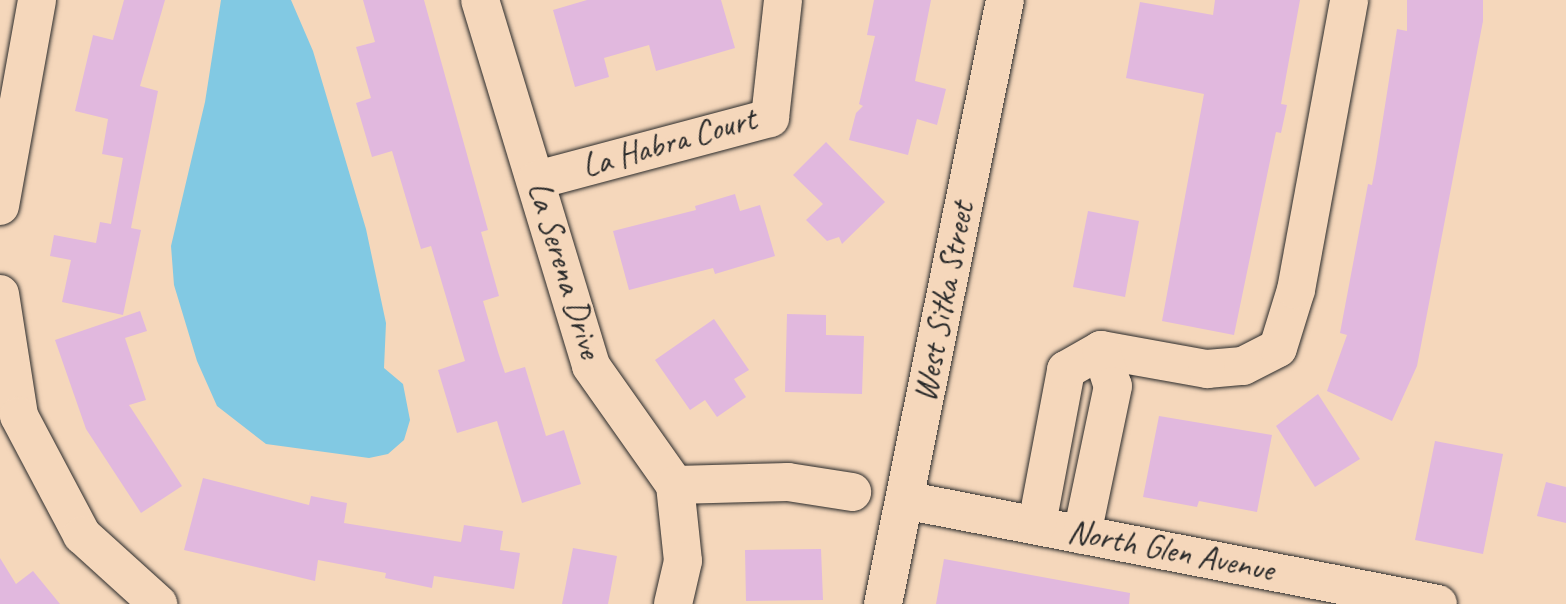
<!DOCTYPE html>
<html>
<head>
<meta charset="utf-8">
<style>
	body { margin:0 }
	#map { position:relative; width:1566px; height:604px; overflow:hidden; background:#f5d7bb; font-family:Caveat,sans-serif }
	div>[style] { position:absolute }
	.water>* { inset:0; background:#82c9e3 }
	.building>* { inset:0; background:#e1b8de }
	.roads { filter:drop-shadow(0 0 2px #2b2b2b) drop-shadow(0 0 2px #2b2b2b) }
	.minor>* { height:38px; margin:-19px; padding:0 19px; transform-origin:19px; border-radius:19px; background:#f5d7bb }
	span { translate:-50% -50%; white-space:nowrap; text-align:center; line-height:1.15; -webkit-text-stroke:5px #f5d7bb; paint-order:stroke }
	.street-label { font-size:33px; color:#2b2b2b }
</style>
</head>
<body>
<div id="map">
	<div class="water">
		<div style="clip-path:polygon(221px 0,291px 0,313px 51px,366px 229px,386px 323px,384px 368px,403px 384px,410px 420px,404px 440px,388px 454px,369px 458px,266px 444px,217px 406px,197px 361px,174px 285px,171px 246px,205px 102px)"></div>
	</div>
	<div class="building">
		<div style="clip-path:polygon(124px 0,165px 0,140px 86px,158px 91px,131px 228px,141px 230px,123px 315px,62px 302px,71px 260px,50px 256px,54px 235px,96px 243px,100px 222px,111px 224px,123px 158px,102px 154px,108px 119px,75px 111px,93px 35px,113px 40px)"></div>
		<div style="clip-path:polygon(363px 0,424px 0,488px 230px,481px 232px,499px 296px,483px 301px,498px 352px,505px 373px,525px 367px,546px 436px,564px 430px,581px 484px,522px 503px,497px 421px,457px 433px,438px 370px,465px 361px,431px 246px,421px 249px,392px 151px,372px 157px,356px 103px,371px 98px,356px 47px,375px 42px)"></div>
		<div style="clip-path:polygon(587px 0,721px 0,735px 48px,656px 71px,649px 45px,604px 58px,609px 77px,575px 87px,553px 10px)"></div>
		<div style="clip-path:polygon(874px 0,931px 0,915px 81px,946px 89px,937px 125px,917px 119px,908px 155px,849px 140px,856px 113px,863px 106px,859px 104px,875px 36px,867px 35px)"></div>
		<div style="clip-path:polygon(1215px 0,1300px 0,1281px 104px,1287px 105px,1281px 133px,1276px 132px,1234px 335px,1162px 321px,1204px 94px,1126px 78px,1140px 2px,1213px 15px)"></div>
		<div style="clip-path:polygon(1407px 0,1483px 0,1483px 21px,1417px 366px,1392px 421px,1327px 391px,1347px 335px,1340px 333px,1368px 184px,1372px 185px,1376px 163px,1397px 29px,1407px 31px)"></div>
		<div style="clip-path:polygon(826px 142px,885px 202px,842px 244px,839px 237px,827px 241px,806px 220px,823px 204px,793px 175px)"></div>
		<div style="clip-path:polygon(735px 194px,740px 211px,760px 205px,775px 256px,715px 274px,713px 268px,629px 290px,613px 231px,696px 210px,695px 206px)"></div>
		<div style="clip-path:polygon(1088px 211px,1139px 221px,1125px 297px,1073px 287px)"></div>
		<div style="clip-path:polygon(140px 311px,147px 331px,125px 338px,146px 400px,129px 405px,182px 486px,141px 513px,86px 429px,55px 340px)"></div>
		<div style="clip-path:polygon(787px 314px,826px 315px,826px 335px,864px 336px,862px 394px,785px 392px)"></div>
		<div style="clip-path:polygon(714px 319px,749px 370px,734px 379px,746px 397px,717px 417px,705px 400px,690px 410px,655px 360px)"></div>
		<div style="clip-path:polygon(1318px 394px,1360px 459px,1315px 487px,1276px 426px)"></div>
		<div style="clip-path:polygon(1159px 416px,1272px 435px,1257px 512px,1199px 501px,1197px 507px,1143px 497px)"></div>
		<div style="clip-path:polygon(1435px 441px,1503px 454px,1483px 554px,1415px 540px)"></div>
		<div style="clip-path:polygon(203px 478px,309px 505px,311px 496px,347px 503px,344px 523px,461px 542px,464px 525px,503px 531px,500px 550px,520px 553px,514px 589px,434px 576px,432px 588px,385px 578px,386px 573px,318px 560px,315px 581px,184px 550px)"></div>
		<div style="clip-path:polygon(1546px 482px,1566px 487px,1566px 523px,1537px 516px)"></div>
		<div style="clip-path:polygon(573px 548px,617px 556px,608px 604px,562px 604px)"></div>
		<div style="clip-path:polygon(821px 549px,823px 600px,746px 601px,745px 550px)"></div>
		<div style="clip-path:polygon(0 558px,16px 584px,33px 571px,60px 604px,0 604px)"></div>
		<div style="clip-path:polygon(944px 559px,1130px 593px,1129px 604px,936px 604px)"></div>
	</div>
	<div class="roads">
		<div class="minor">
			<div style="left:480px;top:0;width:382px;rotate:73.1deg"></div>
			<div style="left:591px;top:366px;width:146px;rotate:54.8deg"></div>
			<div style="left:675px;top:485px;width:76px;rotate:84deg"></div>
			<div style="left:683px;top:561px;width:44px;rotate:103.1deg"></div>
			<div style="left:537px;top:180px;width:241px;rotate:-14.9deg"></div>
			<div style="left:770px;top:118px;width:119px;rotate:-83.7deg"></div>
			<div style="left:0;top:206px;width:209px;rotate:-79.8deg"></div>
			<div style="left:0;top:294px;width:123px;rotate:81.1deg"></div>
			<div style="left:19px;top:416px;width:135px;rotate:62.1deg"></div>
			<div style="left:82px;top:535px;width:103px;rotate:42.2deg"></div>
			<div style="left:1101px;top:350px;width:108px;rotate:10.2deg"></div>
			<div style="left:1207px;top:369px;width:36px;rotate:-5deg"></div>
			<div style="left:1243px;top:366px;width:39px;rotate:-27deg"></div>
			<div style="left:1278px;top:348px;width:61px;rotate:-72.8deg"></div>
			<div style="left:1296px;top:290px;width:295px;rotate:-79.6deg"></div>
			<div style="left:675px;top:485px;width:113px;rotate:-1.5deg"></div>
			<div style="left:788px;top:482px;width:65px;rotate:8.9deg"></div>
			<div style="left:904px;top:500px;width:544px;rotate:11.02deg"></div>
			<div style="left:1037px;top:524px;width:157px;rotate:-79.3deg"></div>
			<div style="left:1066px;top:370px;width:40px;rotate:-29.7deg"></div>
			<div style="left:1101px;top:350px;width:38px;rotate:72deg"></div>
			<div style="left:1113px;top:386px;width:152px;rotate:101.8deg"></div>
			<div style="left:883px;top:604px;width:616px;rotate:-78.58deg"></div>
		</div>
	</div>
	<div class="street-label">
		<span style="left:669px;top:143px;rotate:-16deg">La Habra Court</span>
		<span style="left:564px;top:270px;rotate:73deg">La Serena Drive</span>
		<span style="left:944px;top:302px;rotate:-79deg">West Sitka Street</span>
		<span style="left:1171px;top:551px;rotate:11deg">North Glen Avenue</span>
	</div>
</div>
</body>
</html>
